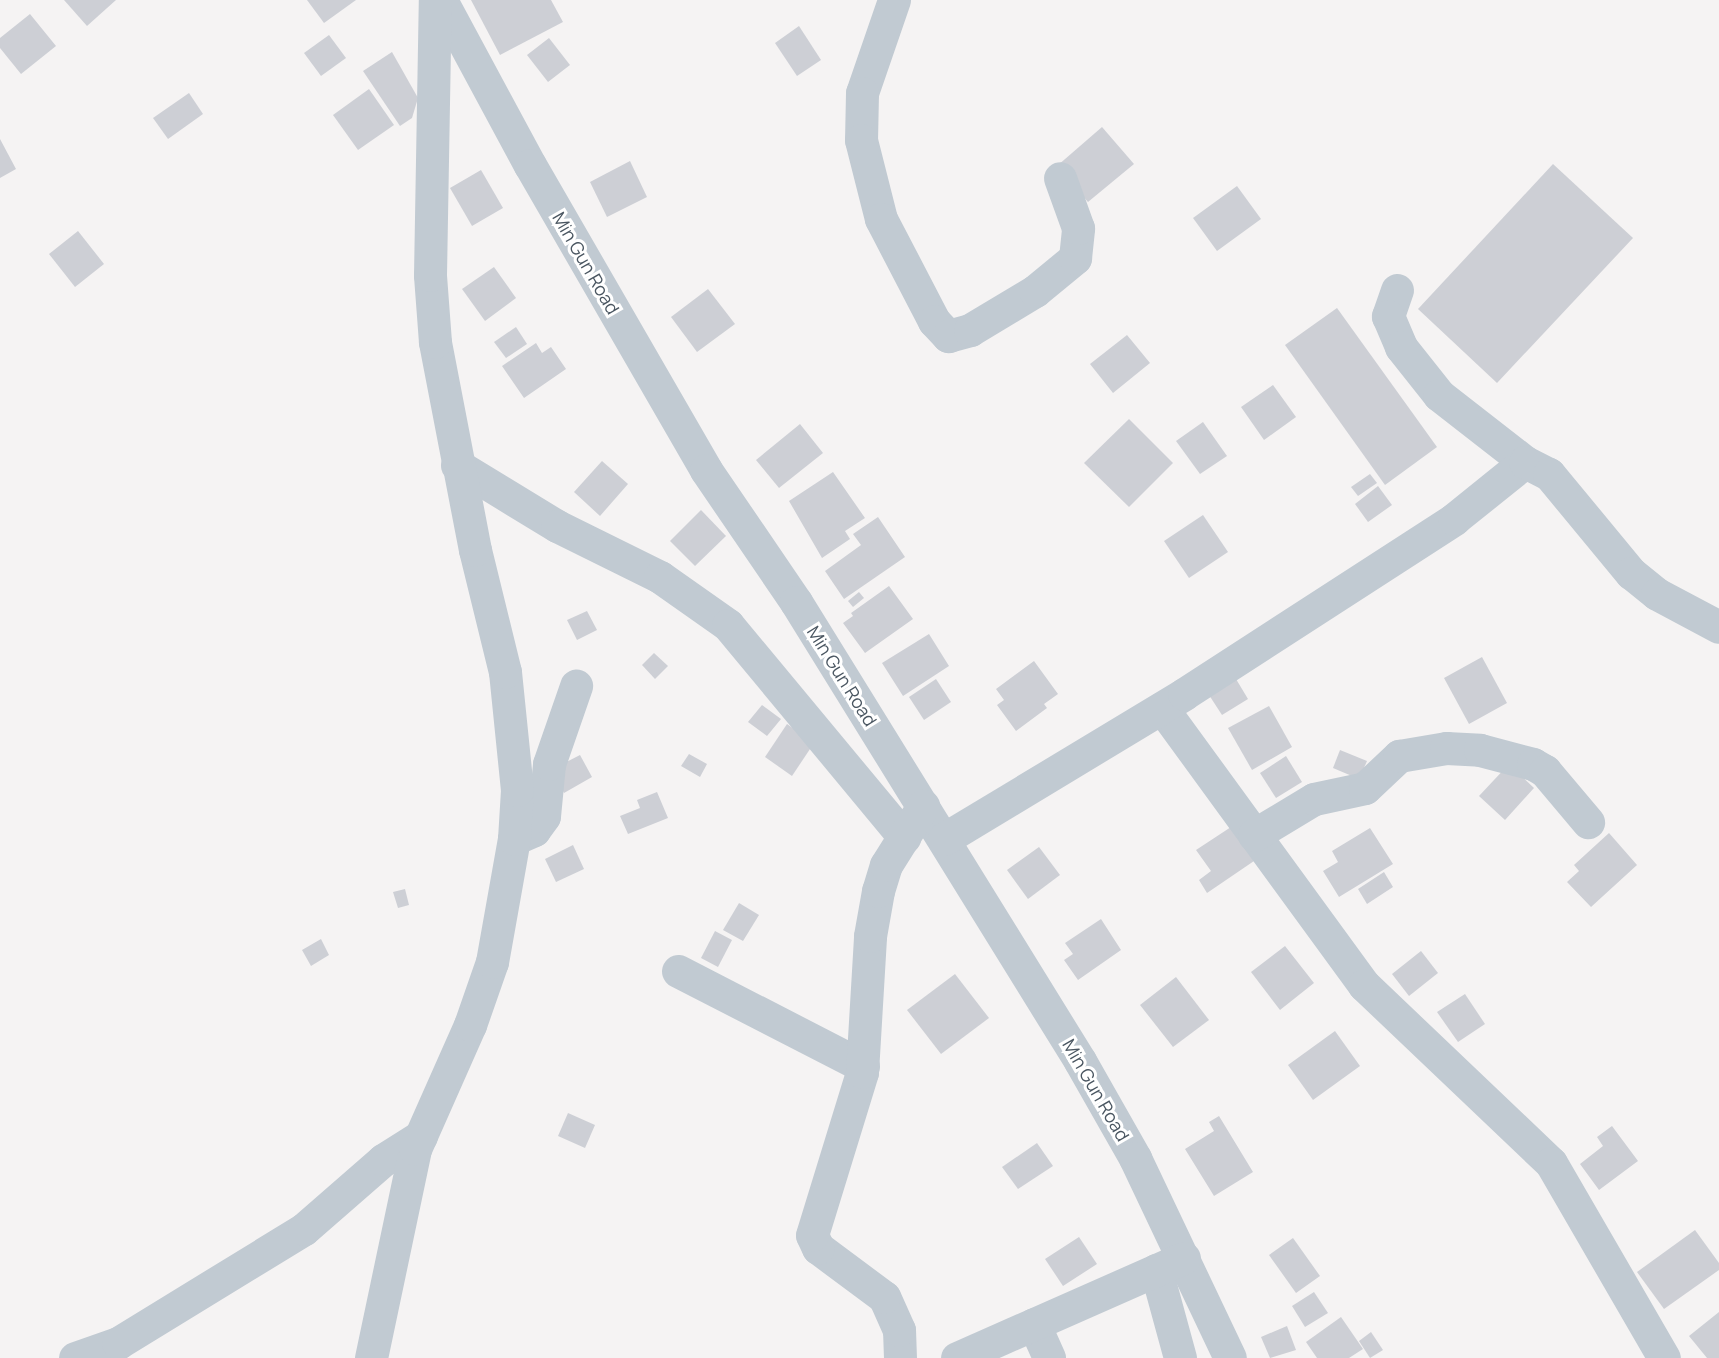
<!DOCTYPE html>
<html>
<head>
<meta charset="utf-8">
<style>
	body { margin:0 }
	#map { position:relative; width:1719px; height:1358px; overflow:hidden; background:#f5f3f3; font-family:Manrope,sans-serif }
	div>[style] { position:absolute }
	.building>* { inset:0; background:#cdcfd5 }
	.minor>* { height:33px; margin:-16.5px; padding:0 16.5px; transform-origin:16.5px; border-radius:16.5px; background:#c1cad2 }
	span { translate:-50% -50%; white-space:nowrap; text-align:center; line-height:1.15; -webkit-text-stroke:6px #fff; paint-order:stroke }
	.street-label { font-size:18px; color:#4a5661 }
</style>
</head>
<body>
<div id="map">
	<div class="building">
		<div style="clip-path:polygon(64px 0,116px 0,87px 26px)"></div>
		<div style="clip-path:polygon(307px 0,356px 0,324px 23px)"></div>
		<div style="clip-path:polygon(471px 0,551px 0,563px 22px,500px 55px)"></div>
		<div style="clip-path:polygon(30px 14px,56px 46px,21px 74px,0 48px,0 38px)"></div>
		<div style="clip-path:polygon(799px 26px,821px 60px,797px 76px,775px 43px)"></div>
		<div style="clip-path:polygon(329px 35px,346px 58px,321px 76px,304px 53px)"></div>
		<div style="clip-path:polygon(549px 38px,570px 65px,548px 82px,527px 55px)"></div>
		<div style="clip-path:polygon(392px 52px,418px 98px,412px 118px,400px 126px,363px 71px)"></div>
		<div style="clip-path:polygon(369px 89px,394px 125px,358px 150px,333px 115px)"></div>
		<div style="clip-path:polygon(189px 93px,203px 114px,168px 139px,153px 118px)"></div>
		<div style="clip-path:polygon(1102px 127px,1134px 164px,1088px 202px,1057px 166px)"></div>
		<div style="clip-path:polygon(0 139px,16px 169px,0 178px)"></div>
		<div style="clip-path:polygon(630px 161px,647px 197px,607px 217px,590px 182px)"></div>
		<div style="clip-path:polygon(1553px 164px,1633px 238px,1497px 383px,1418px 309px)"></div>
		<div style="clip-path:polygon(481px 170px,503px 208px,472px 226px,450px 188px)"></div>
		<div style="clip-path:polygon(1237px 186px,1261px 219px,1217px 251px,1193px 218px)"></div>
		<div style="clip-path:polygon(78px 231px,104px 264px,75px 287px,49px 254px)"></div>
		<div style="clip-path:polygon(494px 267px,516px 298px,485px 321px,462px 289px)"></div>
		<div style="clip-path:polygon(708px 289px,735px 324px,697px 352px,671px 317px)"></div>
		<div style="clip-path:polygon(1337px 308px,1437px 447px,1385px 485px,1285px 345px)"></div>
		<div style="clip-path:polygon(516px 327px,527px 344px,506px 358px,494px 342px)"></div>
		<div style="clip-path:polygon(1127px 335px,1150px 363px,1113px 393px,1090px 364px)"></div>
		<div style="clip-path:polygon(536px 343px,542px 353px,551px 347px,566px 369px,524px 398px,502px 366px)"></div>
		<div style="clip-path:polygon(1273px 385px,1296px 417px,1264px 440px,1241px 407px)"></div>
		<div style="clip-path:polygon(1129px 419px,1173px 463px,1129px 507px,1084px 463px)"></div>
		<div style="clip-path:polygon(1203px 422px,1227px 456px,1200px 474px,1176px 441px)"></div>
		<div style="clip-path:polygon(800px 424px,823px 453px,779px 488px,756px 460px)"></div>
		<div style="clip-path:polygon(602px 461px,628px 484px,600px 516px,574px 492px)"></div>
		<div style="clip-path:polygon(833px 472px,865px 518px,845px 531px,850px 539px,822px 558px,789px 501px)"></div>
		<div style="clip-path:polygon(1370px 474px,1377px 483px,1358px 496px,1351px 487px)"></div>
		<div style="clip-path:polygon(1378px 486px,1392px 505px,1368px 522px,1355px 504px)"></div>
		<div style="clip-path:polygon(701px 510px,726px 536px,695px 566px,670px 541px)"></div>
		<div style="clip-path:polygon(1203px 515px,1228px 552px,1189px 578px,1164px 541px)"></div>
		<div style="clip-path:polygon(878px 517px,905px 557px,844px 599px,825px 571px,861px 545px,853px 534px)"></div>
		<div style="clip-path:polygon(889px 586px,913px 619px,865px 653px,843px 623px,853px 616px,851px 613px)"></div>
		<div style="clip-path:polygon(859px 592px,864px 598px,853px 607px,848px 601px)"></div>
		<div style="clip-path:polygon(587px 611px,597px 630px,577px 640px,567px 620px)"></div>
		<div style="clip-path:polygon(929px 634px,949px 666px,903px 696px,882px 663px)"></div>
		<div style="clip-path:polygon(654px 653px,668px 666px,655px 679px,642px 665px)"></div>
		<div style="clip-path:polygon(1482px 657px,1507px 703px,1469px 724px,1444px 678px)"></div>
		<div style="clip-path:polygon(1034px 661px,1058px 694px,1044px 704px,1047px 708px,1016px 731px,997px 705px,1004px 700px,996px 689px)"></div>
		<div style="clip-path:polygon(936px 679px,951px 702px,924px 720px,909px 697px)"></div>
		<div style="clip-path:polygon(1236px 679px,1248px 699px,1222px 715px,1209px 695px)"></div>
		<div style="clip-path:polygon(762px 705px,781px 719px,767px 736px,748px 722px)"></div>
		<div style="clip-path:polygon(1269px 706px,1292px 747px,1252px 770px,1228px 728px)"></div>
		<div style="clip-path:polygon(787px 724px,814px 743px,792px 776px,765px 757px)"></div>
		<div style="clip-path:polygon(1340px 750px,1367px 761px,1359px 779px,1333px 768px)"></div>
		<div style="clip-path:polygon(689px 754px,707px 764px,700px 777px,681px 766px)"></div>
		<div style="clip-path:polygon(580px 755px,592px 777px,564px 793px,551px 770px)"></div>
		<div style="clip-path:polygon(1286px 756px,1302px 782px,1276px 798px,1260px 773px)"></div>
		<div style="clip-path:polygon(1509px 764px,1534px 788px,1505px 820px,1479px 796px)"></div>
		<div style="clip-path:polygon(657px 792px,668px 818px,628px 834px,620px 816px,640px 808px,637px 800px)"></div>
		<div style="clip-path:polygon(1231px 827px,1254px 861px,1207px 893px,1199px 880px,1211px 871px,1196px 850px)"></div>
		<div style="clip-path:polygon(1370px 828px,1393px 864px,1339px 897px,1323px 871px,1338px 862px,1332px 851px)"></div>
		<div style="clip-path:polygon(1609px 833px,1637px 865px,1591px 907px,1567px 882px,1579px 871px,1574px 865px)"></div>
		<div style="clip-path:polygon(573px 845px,584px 869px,556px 882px,545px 859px)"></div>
		<div style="clip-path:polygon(1039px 847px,1060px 875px,1028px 899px,1007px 870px)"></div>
		<div style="clip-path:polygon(1384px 872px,1393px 887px,1367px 904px,1358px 889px)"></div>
		<div style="clip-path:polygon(405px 889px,409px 905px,398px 908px,393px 892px)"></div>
		<div style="clip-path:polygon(739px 903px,759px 915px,743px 941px,723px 930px)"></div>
		<div style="clip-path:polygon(1101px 919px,1121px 950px,1078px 980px,1064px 960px,1073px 954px,1065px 943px)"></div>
		<div style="clip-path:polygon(715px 931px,732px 940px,718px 967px,701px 958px)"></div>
		<div style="clip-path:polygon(321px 939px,329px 955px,311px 966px,302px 950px)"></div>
		<div style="clip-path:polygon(1285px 946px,1314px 983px,1280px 1010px,1251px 972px)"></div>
		<div style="clip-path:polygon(1421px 951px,1438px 973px,1409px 996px,1392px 974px)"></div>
		<div style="clip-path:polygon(955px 974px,989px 1018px,941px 1054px,907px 1010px)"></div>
		<div style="clip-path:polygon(1176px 977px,1209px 1020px,1173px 1047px,1140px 1005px)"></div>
		<div style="clip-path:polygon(1465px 994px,1485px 1024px,1458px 1042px,1437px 1012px)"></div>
		<div style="clip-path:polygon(1335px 1031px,1360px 1066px,1313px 1100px,1288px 1065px)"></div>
		<div style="clip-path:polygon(568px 1113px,595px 1125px,585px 1148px,558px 1136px)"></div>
		<div style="clip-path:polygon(1219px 1116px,1253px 1172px,1214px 1196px,1185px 1149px,1214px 1131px,1209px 1122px)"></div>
		<div style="clip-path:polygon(1612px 1126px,1638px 1161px,1599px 1190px,1580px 1164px,1603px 1146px,1597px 1137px)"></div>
		<div style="clip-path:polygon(1037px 1143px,1053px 1166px,1018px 1189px,1002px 1167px)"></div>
		<div style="clip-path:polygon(1695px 1230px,1719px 1263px,1719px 1270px,1664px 1309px,1637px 1272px)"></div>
		<div style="clip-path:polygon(1079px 1237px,1097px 1264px,1063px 1286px,1045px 1259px)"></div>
		<div style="clip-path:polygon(1293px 1238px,1320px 1276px,1296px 1293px,1269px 1255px)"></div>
		<div style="clip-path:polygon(1314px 1292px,1328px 1313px,1305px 1327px,1292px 1306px)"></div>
		<div style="clip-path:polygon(1719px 1312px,1719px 1358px,1707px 1358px,1689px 1336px)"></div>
		<div style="clip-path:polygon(1341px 1317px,1363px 1349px,1349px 1358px,1317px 1358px,1306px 1342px)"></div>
		<div style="clip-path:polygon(1287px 1326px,1296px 1350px,1270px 1358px,1261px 1337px)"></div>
		<div style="clip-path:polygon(1371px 1332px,1383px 1350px,1370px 1358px,1359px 1341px)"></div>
	</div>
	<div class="minor">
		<div style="left:441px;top:0;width:187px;rotate:61.7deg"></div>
		<div style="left:530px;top:165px;width:352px;rotate:60deg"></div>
		<div style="left:706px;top:470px;width:160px;rotate:55.7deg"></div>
		<div style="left:796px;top:602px;width:540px;rotate:58.25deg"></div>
		<div style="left:1080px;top:1061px;width:112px;rotate:60.4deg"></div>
		<div style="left:1135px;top:1158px;width:221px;rotate:64.6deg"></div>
		<div style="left:894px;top:0;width:98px;rotate:109deg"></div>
		<div style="left:862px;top:93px;width:47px;rotate:91.2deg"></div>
		<div style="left:861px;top:140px;width:81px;rotate:75.8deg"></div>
		<div style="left:881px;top:219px;width:115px;rotate:62.5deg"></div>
		<div style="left:934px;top:321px;width:21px;rotate:47deg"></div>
		<div style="left:948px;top:336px;width:23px;rotate:-15deg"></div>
		<div style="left:970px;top:330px;width:76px;rotate:-31deg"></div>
		<div style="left:1035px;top:291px;width:52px;rotate:-39.5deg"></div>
		<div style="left:1075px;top:258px;width:30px;rotate:-84deg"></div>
		<div style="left:1078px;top:228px;width:53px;rotate:-109.8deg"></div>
		<div style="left:1397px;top:290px;width:28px;rotate:109deg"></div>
		<div style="left:1388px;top:316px;width:34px;rotate:67deg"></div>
		<div style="left:1401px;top:347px;width:61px;rotate:51.6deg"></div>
		<div style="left:1439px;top:395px;width:109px;rotate:37.9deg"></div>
		<div style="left:457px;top:465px;width:117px;rotate:31.4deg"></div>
		<div style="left:557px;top:526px;width:115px;rotate:26.3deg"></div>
		<div style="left:660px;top:577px;width:83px;rotate:35.2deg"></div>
		<div style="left:728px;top:625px;width:276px;rotate:50.3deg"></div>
		<div style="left:1162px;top:708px;width:343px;rotate:53.9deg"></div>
		<div style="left:1364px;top:985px;width:258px;rotate:43.6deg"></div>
		<div style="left:1551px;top:1163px;width:225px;rotate:59.9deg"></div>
		<div style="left:1254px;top:835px;width:70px;rotate:-31deg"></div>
		<div style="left:1314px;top:799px;width:52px;rotate:-12.2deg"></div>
		<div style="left:1365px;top:788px;width:47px;rotate:-43.3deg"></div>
		<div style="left:1399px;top:756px;width:48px;rotate:-9.7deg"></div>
		<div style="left:1446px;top:748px;width:34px;rotate:3deg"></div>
		<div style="left:1480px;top:750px;width:55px;rotate:14.8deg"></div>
		<div style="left:1533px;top:764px;width:14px;rotate:30deg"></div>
		<div style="left:1545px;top:771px;width:67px;rotate:49.9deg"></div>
		<div style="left:514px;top:839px;width:22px;rotate:-24deg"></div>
		<div style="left:534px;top:830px;width:17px;rotate:-54deg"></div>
		<div style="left:544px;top:816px;width:52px;rotate:-84.5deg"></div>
		<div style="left:549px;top:764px;width:83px;rotate:-70.9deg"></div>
		<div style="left:944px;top:839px;width:280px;rotate:-31.1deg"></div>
		<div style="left:1184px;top:694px;width:322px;rotate:-32.9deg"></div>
		<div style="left:1454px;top:519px;width:91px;rotate:-38.8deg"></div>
		<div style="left:1525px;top:462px;width:27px;rotate:27deg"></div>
		<div style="left:1549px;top:474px;width:129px;rotate:50.4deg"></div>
		<div style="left:1631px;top:573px;width:33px;rotate:39deg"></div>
		<div style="left:1657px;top:594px;width:70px;rotate:28deg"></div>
		<div style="left:678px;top:971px;width:208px;rotate:27.2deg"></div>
		<div style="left:1156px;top:1270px;width:91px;rotate:74.7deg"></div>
		<div style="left:1034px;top:1324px;width:37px;rotate:66deg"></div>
		<div style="left:75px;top:1358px;width:46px;rotate:-19.2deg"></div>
		<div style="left:118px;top:1343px;width:218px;rotate:-31.5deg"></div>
		<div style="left:304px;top:1229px;width:105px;rotate:-41.1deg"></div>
		<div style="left:383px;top:1160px;width:45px;rotate:-32.3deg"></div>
		<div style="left:371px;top:1358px;width:214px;rotate:-78.1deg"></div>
		<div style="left:415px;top:1149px;width:136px;rotate:-66.1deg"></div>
		<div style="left:470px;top:1025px;width:67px;rotate:-70.8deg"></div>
		<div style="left:492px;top:962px;width:125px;rotate:-79.9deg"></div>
		<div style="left:514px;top:839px;width:49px;rotate:-86.5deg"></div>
		<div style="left:517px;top:790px;width:119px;rotate:-95.8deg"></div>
		<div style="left:505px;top:672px;width:126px;rotate:-103.8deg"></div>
		<div style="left:475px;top:550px;width:212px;rotate:-100.9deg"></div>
		<div style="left:435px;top:342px;width:67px;rotate:-94.3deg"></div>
		<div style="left:430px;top:275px;width:275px;rotate:-89deg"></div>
		<div style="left:900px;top:1358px;width:28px;rotate:-92deg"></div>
		<div style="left:899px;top:1330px;width:36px;rotate:-114deg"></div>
		<div style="left:884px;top:1297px;width:82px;rotate:-143.4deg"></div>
		<div style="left:818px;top:1248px;width:14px;rotate:-115deg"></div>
		<div style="left:812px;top:1235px;width:170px;rotate:-72.9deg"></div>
		<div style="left:862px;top:1072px;width:136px;rotate:-86.6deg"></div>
		<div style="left:870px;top:936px;width:46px;rotate:-79.9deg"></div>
		<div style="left:878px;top:891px;width:27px;rotate:-73deg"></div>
		<div style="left:886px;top:865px;width:70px;rotate:-57.9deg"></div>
		<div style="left:957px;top:1358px;width:248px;rotate:-23.8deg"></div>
	</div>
	<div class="street-label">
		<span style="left:586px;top:263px;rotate:60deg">Min Gun Road</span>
		<span style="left:842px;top:676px;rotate:58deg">Min Gun Road</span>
		<span style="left:1096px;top:1090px;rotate:60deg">Min Gun Road</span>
	</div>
</div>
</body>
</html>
